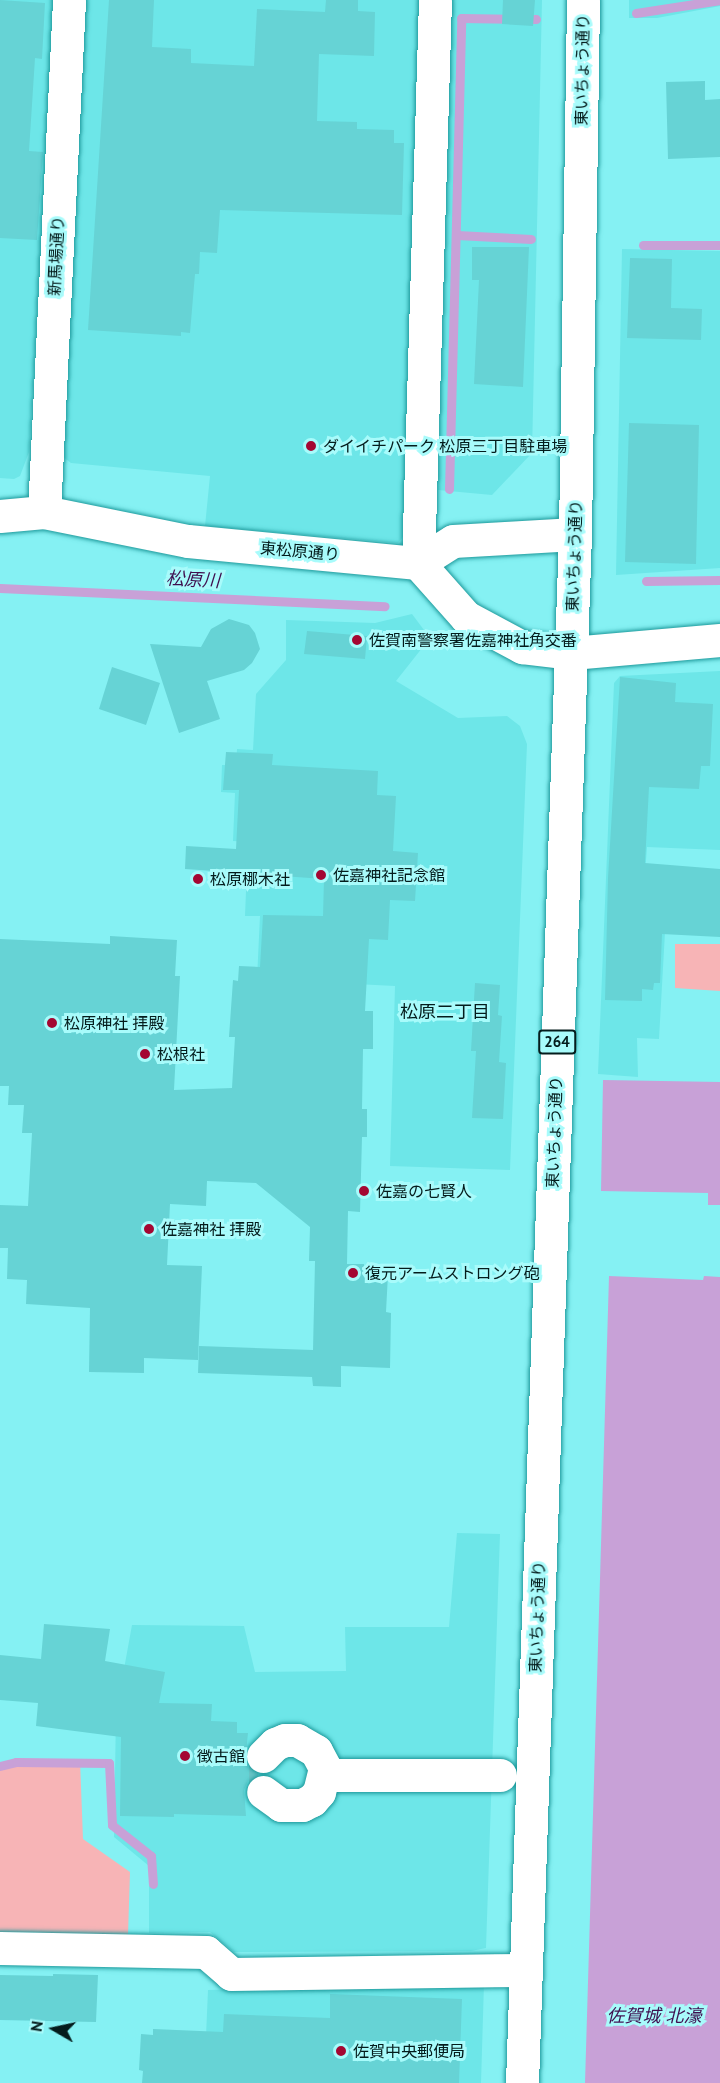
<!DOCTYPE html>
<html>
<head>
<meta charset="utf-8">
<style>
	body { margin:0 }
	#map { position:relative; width:720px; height:2083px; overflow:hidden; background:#85f1f3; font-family:"PT Sans","Noto Sans JP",sans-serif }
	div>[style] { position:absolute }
	.built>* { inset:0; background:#6de6e8 }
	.green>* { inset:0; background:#f7b4b6 }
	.water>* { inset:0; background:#c8a1d7 }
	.stream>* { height:9px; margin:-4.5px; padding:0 4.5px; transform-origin:4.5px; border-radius:4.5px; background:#c8a1d7 }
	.building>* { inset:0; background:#66d3d5 }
	.minor-tunnel>* { height:33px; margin-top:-16.5px; transform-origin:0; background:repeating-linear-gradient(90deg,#6bc6c8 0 33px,transparent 0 49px) }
	.roads { filter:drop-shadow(0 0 2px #1d999b) drop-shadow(0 0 2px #1d999b) }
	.minor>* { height:33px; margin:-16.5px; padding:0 16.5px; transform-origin:16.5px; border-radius:16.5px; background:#fff }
	.highway>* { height:33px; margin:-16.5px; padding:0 16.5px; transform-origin:16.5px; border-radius:16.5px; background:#fff }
	.dots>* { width:16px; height:16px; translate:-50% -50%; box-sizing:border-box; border:3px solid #a8fbfb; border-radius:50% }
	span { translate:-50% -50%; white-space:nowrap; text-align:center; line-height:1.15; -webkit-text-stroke:6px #a8fbfb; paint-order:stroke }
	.shield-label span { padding:2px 4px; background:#a8fbfb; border:2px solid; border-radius:4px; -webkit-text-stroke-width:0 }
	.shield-label { font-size:15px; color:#041c1c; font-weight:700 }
	.street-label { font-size:16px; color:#041c1c }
	.poi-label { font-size:16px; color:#041c1c }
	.left { translate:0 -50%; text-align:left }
	.water-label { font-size:18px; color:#3f0f4f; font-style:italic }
	.neighbourhood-label { font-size:18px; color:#041c1c }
	.north { position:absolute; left:24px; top:1999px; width:60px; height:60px; -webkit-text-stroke:4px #a8fbfb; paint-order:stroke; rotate:279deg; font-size:16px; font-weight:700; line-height:24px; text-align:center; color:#041c1c }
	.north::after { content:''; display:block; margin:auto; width:21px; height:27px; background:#041c1c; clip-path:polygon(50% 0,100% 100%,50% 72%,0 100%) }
</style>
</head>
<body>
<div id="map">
	<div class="built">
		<div style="clip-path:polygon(0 0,55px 0,29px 452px,20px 476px,14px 479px,0 478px)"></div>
		<div style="clip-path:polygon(83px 0,420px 0,406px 533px,398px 543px,205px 526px,210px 476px,71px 463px,62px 456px)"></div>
		<div style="clip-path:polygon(451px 0,542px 0,532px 453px,492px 495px,438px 490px)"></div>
		<div style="clip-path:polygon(629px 0,720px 0,720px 6px,657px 18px,629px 18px)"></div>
		<div style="clip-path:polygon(622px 249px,720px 251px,720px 568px,616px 575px)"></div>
		<div style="clip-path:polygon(412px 614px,430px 638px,396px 681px,458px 718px,507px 716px,520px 726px,527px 744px,510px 1170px,390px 1166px,395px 986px,257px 979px,260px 916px,245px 916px,248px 842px,233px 841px,235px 793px,221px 792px,222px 765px,236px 765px,237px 749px,253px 750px,256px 694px,286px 660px,286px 620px,375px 623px)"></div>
		<div style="clip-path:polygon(720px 671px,720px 850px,647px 847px,645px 874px,665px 932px,659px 1039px,637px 1038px,638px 1077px,598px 1074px,614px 683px,620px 676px)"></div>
		<div style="clip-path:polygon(457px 1533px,500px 1534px,486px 1948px,471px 1951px,234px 1952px,210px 1932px,149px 1933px,149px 1866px,114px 1837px,116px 1713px,132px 1625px,244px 1626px,255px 1672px,346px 1671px,345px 1627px,449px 1627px)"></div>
		<div style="clip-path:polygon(484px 1983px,481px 2083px,204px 2083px,208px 1990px)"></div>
	</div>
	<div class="green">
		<div style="clip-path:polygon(675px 944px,720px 944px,720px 991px,675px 988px)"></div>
		<div style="clip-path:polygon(11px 1760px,80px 1760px,83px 1839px,130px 1872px,128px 1935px,0 1932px,0 1763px)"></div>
	</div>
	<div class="water">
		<div style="clip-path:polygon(603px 1080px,720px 1082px,720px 1205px,708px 1205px,708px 1193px,601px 1191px)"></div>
		<div style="clip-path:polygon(609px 1276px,703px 1280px,704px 1276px,720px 1277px,720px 2083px,585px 2083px)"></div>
	</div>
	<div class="stream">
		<div style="left:636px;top:13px;width:85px;rotate:-8.8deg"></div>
		<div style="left:457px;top:235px;width:74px;rotate:3.1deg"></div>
		<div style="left:643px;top:245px;width:77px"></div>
		<div style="left:449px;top:489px;width:471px;rotate:-88.5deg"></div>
		<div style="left:461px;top:18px;width:75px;rotate:0.8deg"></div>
		<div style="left:646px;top:581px;width:74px;rotate:-0.8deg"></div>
		<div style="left:0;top:588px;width:385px;rotate:2.7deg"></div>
		<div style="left:0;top:1766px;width:16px;rotate:-14deg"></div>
		<div style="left:16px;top:1762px;width:93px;rotate:0.6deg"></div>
		<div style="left:109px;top:1763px;width:62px;rotate:87.2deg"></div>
		<div style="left:112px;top:1825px;width:50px;rotate:38.5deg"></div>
		<div style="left:151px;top:1856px;width:28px;rotate:86deg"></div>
	</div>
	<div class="building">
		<div style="clip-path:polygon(0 0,45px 3px,42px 59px,35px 58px,29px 151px,43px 152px,37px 240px,0 238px)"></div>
		<div style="clip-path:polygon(109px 0,154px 0,152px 47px,191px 49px,191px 63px,254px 66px,257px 9px,325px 12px,326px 0,358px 0,358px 11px,375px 12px,374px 56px,319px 54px,317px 121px,357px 122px,357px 129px,394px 130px,394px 143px,404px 143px,402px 215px,220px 210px,217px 253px,200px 252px,199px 274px,195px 274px,190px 333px,181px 332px,181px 336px,88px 330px)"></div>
		<div style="clip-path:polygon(503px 0,535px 0,533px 26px,502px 24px)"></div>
		<div style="clip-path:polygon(705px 81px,705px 100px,720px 99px,720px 157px,668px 159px,666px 82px)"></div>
		<div style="clip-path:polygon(472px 247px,529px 247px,523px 387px,474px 384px,479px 280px,472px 280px)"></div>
		<div style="clip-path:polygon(630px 258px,672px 259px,671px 308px,702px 309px,701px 340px,627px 338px)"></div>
		<div style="clip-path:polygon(629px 423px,699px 425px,696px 564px,625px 562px)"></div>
		<div style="clip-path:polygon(229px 619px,249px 625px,255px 633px,260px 649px,252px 663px,244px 670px,207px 681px,220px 719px,179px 733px,150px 644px,201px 647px,211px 629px)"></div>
		<div style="clip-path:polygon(307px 631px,367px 636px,365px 659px,304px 654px)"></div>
		<div style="clip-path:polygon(112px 667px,160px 683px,146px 725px,99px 709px)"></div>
		<div style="clip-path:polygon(620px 677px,676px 683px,675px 702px,713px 704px,710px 766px,701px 766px,699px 789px,649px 787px,645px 863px,720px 869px,720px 937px,662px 934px,660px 983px,654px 983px,653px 990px,642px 989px,642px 1001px,605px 1000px,608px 878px)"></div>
		<div style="clip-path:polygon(226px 752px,273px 754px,272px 765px,378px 771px,377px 795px,396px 796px,393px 851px,418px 853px,415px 901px,390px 900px,388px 940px,369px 939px,365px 1011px,373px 1011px,373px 1049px,363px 1049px,362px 1109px,367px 1109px,367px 1137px,362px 1137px,360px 1212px,348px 1211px,347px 1264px,364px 1264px,364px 1273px,388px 1274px,386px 1312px,391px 1313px,390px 1368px,341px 1366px,341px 1387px,313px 1386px,312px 1377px,198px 1373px,199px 1346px,313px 1350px,315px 1261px,309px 1261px,310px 1227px,256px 1183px,207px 1181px,206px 1206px,170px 1204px,167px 1265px,202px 1266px,198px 1360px,144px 1358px,144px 1373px,89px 1372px,90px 1308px,26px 1304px,27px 1280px,7px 1279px,8px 1248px,0 1248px,0 1205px,28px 1206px,32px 1133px,22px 1133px,24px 1105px,8px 1105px,9px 1086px,0 1086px,0 939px,110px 944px,110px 936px,177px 940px,175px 976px,180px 976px,174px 1090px,232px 1088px,235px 1037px,229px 1037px,233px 980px,238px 981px,239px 966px,260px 967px,263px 915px,323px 916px,324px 879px,185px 869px,186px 846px,236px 849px,239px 790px,223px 790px)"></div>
		<div style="clip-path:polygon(475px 983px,500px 985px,498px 1015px,502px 1016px,499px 1062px,506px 1063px,503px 1119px,472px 1118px,476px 1051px,471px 1051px)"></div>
		<div style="clip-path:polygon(44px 1624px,110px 1629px,105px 1661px,165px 1672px,159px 1703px,212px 1704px,211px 1721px,237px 1722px,237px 1733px,248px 1733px,245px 1761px,250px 1770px,259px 1774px,248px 1781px,244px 1790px,246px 1816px,174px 1814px,174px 1817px,120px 1816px,121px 1737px,36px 1726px,38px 1703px,0 1700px,0 1655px,41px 1659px)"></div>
		<div style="clip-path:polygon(53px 1974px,98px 1975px,96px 2022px,0 2020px,0 1975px,53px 1976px)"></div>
		<div style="clip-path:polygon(330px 1994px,462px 1999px,459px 2083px,142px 2083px,143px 2071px,139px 2070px,141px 2034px,153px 2035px,153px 2029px,223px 2032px,224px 2014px,330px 2018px)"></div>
	</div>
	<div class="minor-tunnel">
		<div style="left:249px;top:1774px;width:9px"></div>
	</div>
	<div class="roads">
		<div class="minor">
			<div style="left:44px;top:512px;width:513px;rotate:-87.2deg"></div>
			<div style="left:0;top:516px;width:44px;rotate:-5.2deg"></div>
			<div style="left:44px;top:512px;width:147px;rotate:11.4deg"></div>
			<div style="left:188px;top:541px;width:231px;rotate:5.5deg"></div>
			<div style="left:418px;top:563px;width:72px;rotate:48.4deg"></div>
			<div style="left:466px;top:617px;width:64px;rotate:28.2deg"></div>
			<div style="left:522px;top:647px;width:49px;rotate:7deg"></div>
			<div style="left:571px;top:653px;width:150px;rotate:-5deg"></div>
			<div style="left:418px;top:563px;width:563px;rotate:-88.27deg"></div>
			<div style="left:418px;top:563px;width:41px;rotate:-32.2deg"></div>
			<div style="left:453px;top:541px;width:122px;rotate:-3.3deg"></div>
			<div style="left:263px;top:1756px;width:17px;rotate:-45deg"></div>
			<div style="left:275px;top:1744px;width:11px;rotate:-22deg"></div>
			<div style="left:285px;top:1740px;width:12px"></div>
			<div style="left:297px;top:1740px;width:22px;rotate:30deg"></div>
			<div style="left:316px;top:1751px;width:19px;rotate:62deg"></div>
			<div style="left:325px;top:1768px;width:25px;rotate:104deg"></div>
			<div style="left:319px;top:1792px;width:11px;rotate:131deg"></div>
			<div style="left:312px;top:1800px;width:11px;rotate:153deg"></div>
			<div style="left:302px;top:1805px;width:21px;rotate:180deg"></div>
			<div style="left:281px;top:1805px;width:22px;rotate:-144deg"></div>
			<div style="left:325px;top:1775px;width:175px"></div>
			<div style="left:0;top:1948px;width:206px;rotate:1.1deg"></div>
			<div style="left:206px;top:1952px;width:33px;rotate:41deg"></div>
			<div style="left:231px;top:1974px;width:294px;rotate:-0.8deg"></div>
		</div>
		<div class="highway">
			<div style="left:522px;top:2083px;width:1550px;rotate:-88.04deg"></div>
			<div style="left:575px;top:534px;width:534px;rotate:-89.14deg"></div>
		</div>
	</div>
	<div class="dots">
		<div style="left:311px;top:446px;background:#a40732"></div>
		<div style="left:357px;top:640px;background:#a40732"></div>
		<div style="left:321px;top:875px;background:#a40732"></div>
		<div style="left:198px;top:879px;background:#a40732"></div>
		<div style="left:52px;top:1023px;background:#a40732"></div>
		<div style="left:145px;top:1054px;background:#a40732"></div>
		<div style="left:364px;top:1191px;background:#a40732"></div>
		<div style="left:149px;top:1229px;background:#a40732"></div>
		<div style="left:353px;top:1273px;background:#a40732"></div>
		<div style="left:185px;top:1756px;background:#a40732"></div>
		<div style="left:341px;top:2051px;background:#a40732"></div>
	</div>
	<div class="shield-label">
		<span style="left:557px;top:1042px">264</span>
	</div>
	<div class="street-label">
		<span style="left:582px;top:70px;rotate:-89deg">東いちょう通り</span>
		<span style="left:56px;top:256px;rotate:-87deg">新馬場通り</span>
		<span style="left:300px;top:551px;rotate:5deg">東松原通り</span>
		<span style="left:574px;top:556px;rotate:-88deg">東いちょう通り</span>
		<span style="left:554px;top:1132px;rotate:-88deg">東いちょう通り</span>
		<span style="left:537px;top:1617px;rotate:-88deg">東いちょう通り</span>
	</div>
	<div class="poi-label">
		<span class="left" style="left:323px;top:446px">ダイイチパーク 松原三丁目駐車場</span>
		<span class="left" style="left:369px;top:640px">佐賀南警察署佐嘉神社角交番</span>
		<span class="left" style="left:333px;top:875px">佐嘉神社記念館</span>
		<span class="left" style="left:210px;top:879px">松原梛木社</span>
		<span class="left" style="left:64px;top:1023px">松原神社 拝殿</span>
		<span class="left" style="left:157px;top:1054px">松根社</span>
		<span class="left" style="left:376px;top:1191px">佐嘉の七賢人</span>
		<span class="left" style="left:161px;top:1229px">佐嘉神社 拝殿</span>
		<span class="left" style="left:365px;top:1273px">復元アームストロング砲</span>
		<span class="left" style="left:197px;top:1756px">徴古館</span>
		<span class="left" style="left:353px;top:2051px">佐賀中央郵便局</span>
	</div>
	<div class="water-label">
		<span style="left:193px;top:580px;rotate:3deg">松原川</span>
		<span style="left:654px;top:2016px">佐賀城 北濠</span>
	</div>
	<div class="neighbourhood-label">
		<span style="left:445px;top:1012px">松原二丁目</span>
	</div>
	<div class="north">N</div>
</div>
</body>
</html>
